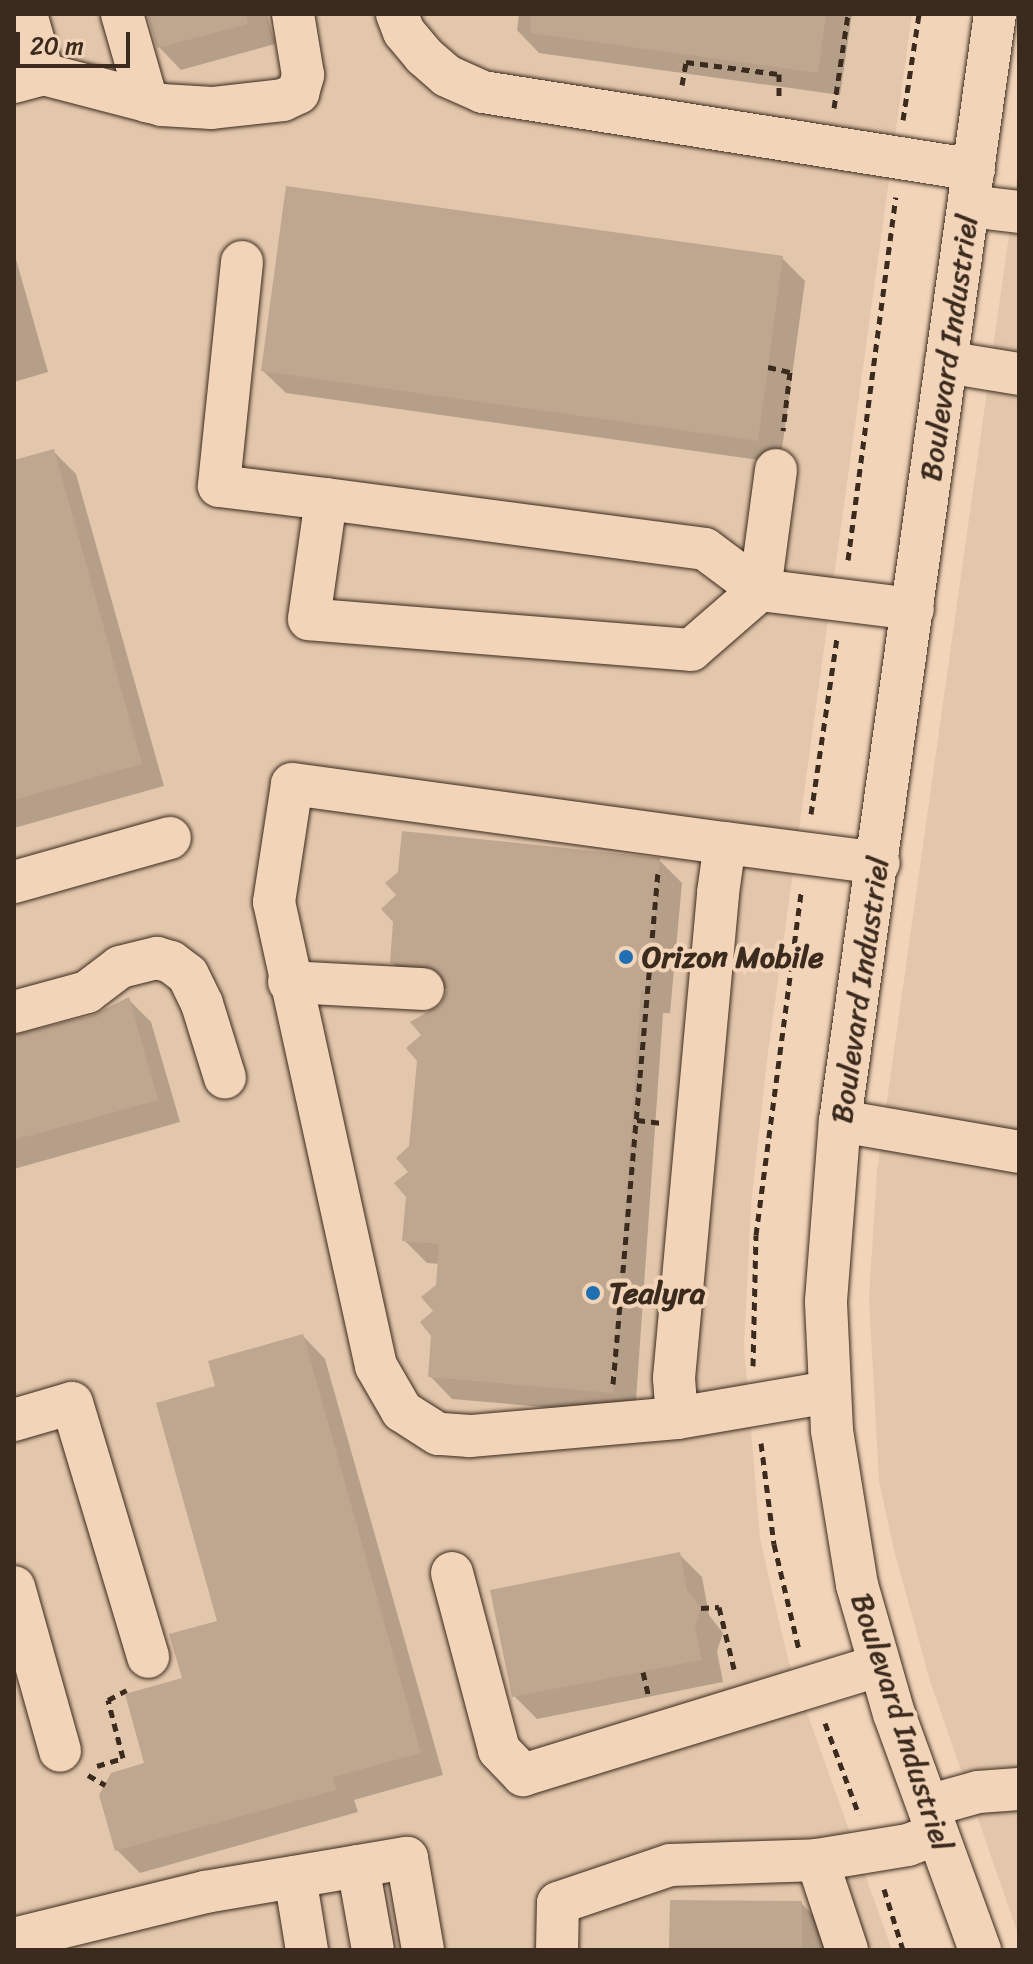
<!DOCTYPE html>
<html>
<head>
<meta charset="utf-8">
<style>
	body { margin:0 }
	#map { position:relative; width:1033px; height:1964px; overflow:hidden; background:#f2d5b9; font-family:Sriracha,sans-serif }
	div>[style] { position:absolute }
	.built>* { inset:0; background:#e3c7ac }
	.shadow>* { inset:0; background:#0003 }
	.building>* { inset:0; background:#bfa68e }
	.path>* { height:5px; margin-top:-2.5px; transform-origin:0; background:repeating-linear-gradient(90deg,#3b2a1e 0 8px,transparent 0 14px) }
	.roads { filter:drop-shadow(0 0 2px #3b2a1e) drop-shadow(0 0 2px #3b2a1e) }
	.minor>* { height:42px; margin:-21px; padding:0 21px; transform-origin:21px; border-radius:21px; background:#f2d5b9 }
	.dots>* { width:22px; height:22px; translate:-50% -50%; box-sizing:border-box; border:4px solid #f2d5b9; border-radius:50% }
	span { translate:-50% -50%; white-space:nowrap; text-align:center; line-height:1.15; -webkit-text-stroke:8px #f2d5b9; paint-order:stroke }
	.street-label { font-size:30px; color:#3b2a1e }
	.poi-label { font-size:30px; color:#3b2a1e; font-weight:700 }
	.left { translate:0 -50%; text-align:left }
	.frame { position:absolute; inset:0; border:16px solid #3b2a1e; pointer-events:none }
	.scale { position:absolute; left:16px; top:32px; width:114px; height:36px; box-sizing:border-box; border:4px solid #3b2a1e; border-top:0; padding-left:10px; font-size:24px; line-height:28px; white-space:nowrap; color:#3b2a1e; -webkit-text-stroke:6px #f2d5b9; paint-order:stroke }
</style>
</head>
<body>
<div id="map">
	<div class="built">
		<div style="clip-path:polygon(14px 14px,912px 14px,767px 1060px,751px 1206px,744px 1346px,760px 1538px,777px 1613px,789px 1662px,892px 1950px,25px 1950px,14px 1911px)"></div>
		<div style="clip-path:polygon(1019px 164px,1019px 1937px,930px 1681px,894px 1550px,879px 1481px,869px 1298px,877px 1171px)"></div>
	</div>
	<div class="shadow">
		<div style="clip-path:polygon(149px 14px,267px 14px,275px 44px,181px 70px,159px 47px)"></div>
		<div style="clip-path:polygon(519px 14px,852px 14px,840px 95px,539px 53px,517px 30px)"></div>
		<div style="clip-path:polygon(14px 252px,48px 372px,14px 382px)"></div>
		<div style="clip-path:polygon(782px 258px,805px 281px,780px 463px,286px 393px,263px 371px)"></div>
		<div style="clip-path:polygon(53px 451px,76px 474px,164px 786px,14px 828px,14px 462px)"></div>
		<div style="clip-path:polygon(659px 860px,682px 883px,670px 1013px,663px 1013px,635px 1415px,452px 1399px,430px 1376px,440px 1264px,427px 1263px,404px 1240px,424px 1036px,449px 989px,415px 985px,392px 962px)"></div>
		<div style="clip-path:polygon(129px 1000px,151px 1022px,180px 1122px,14px 1169px,14px 1036px,94px 1017px)"></div>
		<div style="clip-path:polygon(303px 1336px,325px 1359px,443px 1775px,354px 1800px,358px 1812px,140px 1873px,117px 1850px,185px 1680px,219px 1622px,218px 1388px)"></div>
		<div style="clip-path:polygon(679px 1554px,702px 1577px,709px 1615px,723px 1633px,717px 1651px,723px 1682px,537px 1719px,514px 1696px)"></div>
		<div style="clip-path:polygon(801px 1903px,824px 1926px,824px 1950px,671px 1950px)"></div>
	</div>
	<div class="building">
		<div style="clip-path:polygon(147px 14px,246px 14px,248px 24px,157px 48px)"></div>
		<div style="clip-path:polygon(531px 14px,826px 14px,818px 73px,530px 33px)"></div>
		<div style="clip-path:polygon(286px 186px,783px 256px,758px 441px,261px 371px)"></div>
		<div style="clip-path:polygon(54px 449px,142px 764px,14px 800px,14px 460px)"></div>
		<div style="clip-path:polygon(402px 831px,660px 858px,648px 991px,641px 991px,613px 1393px,428px 1377px,431px 1336px,420px 1322px,433px 1311px,421px 1297px,436px 1285px,439px 1244px,402px 1241px,406px 1197px,394px 1183px,408px 1172px,396px 1158px,409px 1146px,417px 1061px,406px 1048px,421px 1035px,410px 1022px,443px 1003px,447px 989px,435px 969px,390px 963px,393px 922px,381px 909px,396px 895px,385px 883px,398px 872px)"></div>
		<div style="clip-path:polygon(129px 997px,158px 1100px,14px 1140px,14px 1035px,93px 1015px)"></div>
		<div style="clip-path:polygon(303px 1334px,421px 1753px,333px 1777px,336px 1790px,115px 1851px,99px 1795px,111px 1773px,144px 1763px,125px 1694px,182px 1678px,169px 1634px,217px 1621px,156px 1403px,215px 1386px,208px 1361px)"></div>
		<div style="clip-path:polygon(680px 1552px,687px 1590px,701px 1608px,695px 1627px,702px 1660px,512px 1697px,490px 1590px)"></div>
		<div style="clip-path:polygon(670px 1900px,802px 1901px,802px 1950px,669px 1950px)"></div>
	</div>
	<div class="path">
		<div style="left:682px;top:85px;width:23px;rotate:-80deg"></div>
		<div style="left:686px;top:62px;width:94px;rotate:7.4deg"></div>
		<div style="left:779px;top:74px;width:24px;rotate:90deg"></div>
		<div style="left:834px;top:108px;width:95px;rotate:-81.5deg"></div>
		<div style="left:903px;top:120px;width:107px;rotate:-81.4deg"></div>
		<div style="left:768px;top:367px;width:23px;rotate:13deg"></div>
		<div style="left:790px;top:372px;width:59px;rotate:96.8deg"></div>
		<div style="left:848px;top:560px;width:366px;rotate:-82.5deg"></div>
		<div style="left:811px;top:814px;width:179px;rotate:-81.6deg"></div>
		<div style="left:651px;top:957px;width:23px;rotate:7deg"></div>
		<div style="left:637px;top:1120px;width:23px;rotate:7deg"></div>
		<div style="left:621px;top:1295px;width:23px;rotate:5deg"></div>
		<div style="left:753px;top:1366px;width:131px;rotate:-88.7deg"></div>
		<div style="left:756px;top:1235px;width:347px;rotate:-82.5deg"></div>
		<div style="left:613px;top:1384px;width:514px;rotate:-84.98deg"></div>
		<div style="left:761px;top:1443px;width:102px;rotate:82.7deg"></div>
		<div style="left:774px;top:1544px;width:109px;rotate:76.7deg"></div>
		<div style="left:701px;top:1608px;width:18px;rotate:-3deg"></div>
		<div style="left:719px;top:1607px;width:64px;rotate:76.4deg"></div>
		<div style="left:643px;top:1672px;width:23px;rotate:77deg"></div>
		<div style="left:825px;top:1723px;width:98px;rotate:69.7deg"></div>
		<div style="left:97px;top:1766px;width:27px;rotate:-17deg"></div>
		<div style="left:123px;top:1758px;width:60px;rotate:-104.5deg"></div>
		<div style="left:108px;top:1700px;width:21px;rotate:-28deg"></div>
		<div style="left:88px;top:1775px;width:20px;rotate:30deg"></div>
		<div style="left:884px;top:1889px;width:64px;rotate:72.7deg"></div>
	</div>
	<div class="roads">
		<div class="minor">
			<div style="left:122px;top:14px;width:91px;rotate:74deg"></div>
			<div style="left:397px;top:14px;width:19px;rotate:69deg"></div>
			<div style="left:404px;top:32px;width:31px;rotate:50deg"></div>
			<div style="left:424px;top:56px;width:30px;rotate:41deg"></div>
			<div style="left:447px;top:76px;width:39px;rotate:24deg"></div>
			<div style="left:483px;top:92px;width:497px;rotate:9deg"></div>
			<div style="left:43px;top:74px;width:123px;rotate:14.6deg"></div>
			<div style="left:162px;top:105px;width:50px;rotate:3.4deg"></div>
			<div style="left:212px;top:108px;width:71px;rotate:-6.4deg"></div>
			<div style="left:283px;top:100px;width:17px;rotate:-25deg"></div>
			<div style="left:298px;top:93px;width:19px;rotate:-74deg"></div>
			<div style="left:303px;top:75px;width:62px;rotate:-99.3deg"></div>
			<div style="left:14px;top:82px;width:30px;rotate:-15deg"></div>
			<div style="left:43px;top:74px;width:62px;rotate:-105.8deg"></div>
			<div style="left:969px;top:206px;width:50px;rotate:6.8deg"></div>
			<div style="left:242px;top:262px;width:225px;rotate:95.9deg"></div>
			<div style="left:219px;top:486px;width:108px;rotate:6.9deg"></div>
			<div style="left:946px;top:362px;width:74px;rotate:9.3deg"></div>
			<div style="left:776px;top:470px;width:121px;rotate:97.6deg"></div>
			<div style="left:760px;top:590px;width:154px;rotate:7.1deg"></div>
			<div style="left:326px;top:499px;width:382px;rotate:7.5deg"></div>
			<div style="left:705px;top:549px;width:69px;rotate:36.7deg"></div>
			<div style="left:760px;top:590px;width:91px;rotate:139deg"></div>
			<div style="left:691px;top:650px;width:383px;rotate:-175.4deg"></div>
			<div style="left:309px;top:619px;width:121px;rotate:-81.9deg"></div>
			<div style="left:14px;top:882px;width:162px;rotate:-15.8deg"></div>
			<div style="left:289px;top:982px;width:134px;rotate:3deg"></div>
			<div style="left:14px;top:1012px;width:76px;rotate:-15.3deg"></div>
			<div style="left:87px;top:992px;width:41px;rotate:-37.1deg"></div>
			<div style="left:120px;top:967px;width:38px;rotate:-14deg"></div>
			<div style="left:157px;top:958px;width:15px;rotate:16deg"></div>
			<div style="left:171px;top:962px;width:21px;rotate:37deg"></div>
			<div style="left:188px;top:975px;width:32px;rotate:64deg"></div>
			<div style="left:202px;top:1004px;width:77px;rotate:72.7deg"></div>
			<div style="left:840px;top:1121px;width:182px;rotate:9.8deg"></div>
			<div style="left:829px;top:1392px;width:154px;rotate:170.3deg"></div>
			<div style="left:677px;top:1418px;width:40px;rotate:-94.3deg"></div>
			<div style="left:674px;top:1378px;width:487px;rotate:-84.8deg"></div>
			<div style="left:718px;top:893px;width:50px;rotate:-82deg"></div>
			<div style="left:725px;top:843px;width:155px;rotate:7.4deg"></div>
			<div style="left:677px;top:1418px;width:208px;rotate:175deg"></div>
			<div style="left:470px;top:1436px;width:32px;rotate:-176deg"></div>
			<div style="left:438px;top:1434px;width:43px;rotate:-147.4deg"></div>
			<div style="left:402px;top:1411px;width:52px;rotate:-120deg"></div>
			<div style="left:376px;top:1366px;width:475px;rotate:-102.4deg"></div>
			<div style="left:274px;top:902px;width:119px;rotate:-81.3deg"></div>
			<div style="left:292px;top:784px;width:437px;rotate:7.8deg"></div>
			<div style="left:14px;top:1420px;width:60px;rotate:-16.3deg"></div>
			<div style="left:72px;top:1403px;width:265px;rotate:73.3deg"></div>
			<div style="left:452px;top:1573px;width:183px;rotate:75.1deg"></div>
			<div style="left:499px;top:1750px;width:35px;rotate:46deg"></div>
			<div style="left:523px;top:1775px;width:371px;rotate:-17.1deg"></div>
			<div style="left:14px;top:1587px;width:170px;rotate:74.3deg"></div>
			<div style="left:928px;top:1806px;width:52px;rotate:-15.6deg"></div>
			<div style="left:978px;top:1792px;width:41px;rotate:-4.2deg"></div>
			<div style="left:358px;top:1866px;width:85px;rotate:79.9deg"></div>
			<div style="left:295px;top:1877px;width:74px;rotate:80.7deg"></div>
			<div style="left:14px;top:1939px;width:197px;rotate:-13.8deg"></div>
			<div style="left:205px;top:1892px;width:205px;rotate:-9.6deg"></div>
			<div style="left:407px;top:1858px;width:93px;rotate:80.1deg"></div>
			<div style="left:557px;top:1950px;width:47px;rotate:-88.8deg"></div>
			<div style="left:558px;top:1903px;width:118px;rotate:-18.7deg"></div>
			<div style="left:670px;top:1865px;width:147px;rotate:-1.9deg"></div>
			<div style="left:847px;top:1950px;width:95px;rotate:-108.4deg"></div>
			<div style="left:817px;top:1860px;width:92px;rotate:-9.4deg"></div>
			<div style="left:908px;top:1845px;width:31px;rotate:-21deg"></div>
			<div style="left:980px;top:1950px;width:251px;rotate:-110deg"></div>
			<div style="left:894px;top:1714px;width:134px;rotate:-106deg"></div>
			<div style="left:857px;top:1585px;width:157px;rotate:-99.2deg"></div>
			<div style="left:832px;top:1430px;width:129px;rotate:-92.7deg"></div>
			<div style="left:826px;top:1301px;width:181px;rotate:-85.6deg"></div>
			<div style="left:840px;top:1121px;width:1118px;rotate:-82.03deg"></div>
		</div>
	</div>
	<div class="dots">
		<div style="left:626px;top:957px;background:#1f6fb2"></div>
		<div style="left:593px;top:1293px;background:#1f6fb2"></div>
	</div>
	<div class="street-label">
		<span style="left:949px;top:348px;rotate:-82deg">Boulevard Industriel</span>
		<span style="left:860px;top:990px;rotate:-82deg">Boulevard Industriel</span>
		<span style="left:902px;top:1722px;rotate:72deg">Boulevard Industriel</span>
	</div>
	<div class="poi-label">
		<span class="left" style="left:642px;top:957px">Orizon Mobile</span>
		<span class="left" style="left:609px;top:1293px">Tealyra</span>
	</div>
	<div class="frame"></div>
	<div class="scale">20 m</div>
</div>
</body>
</html>
